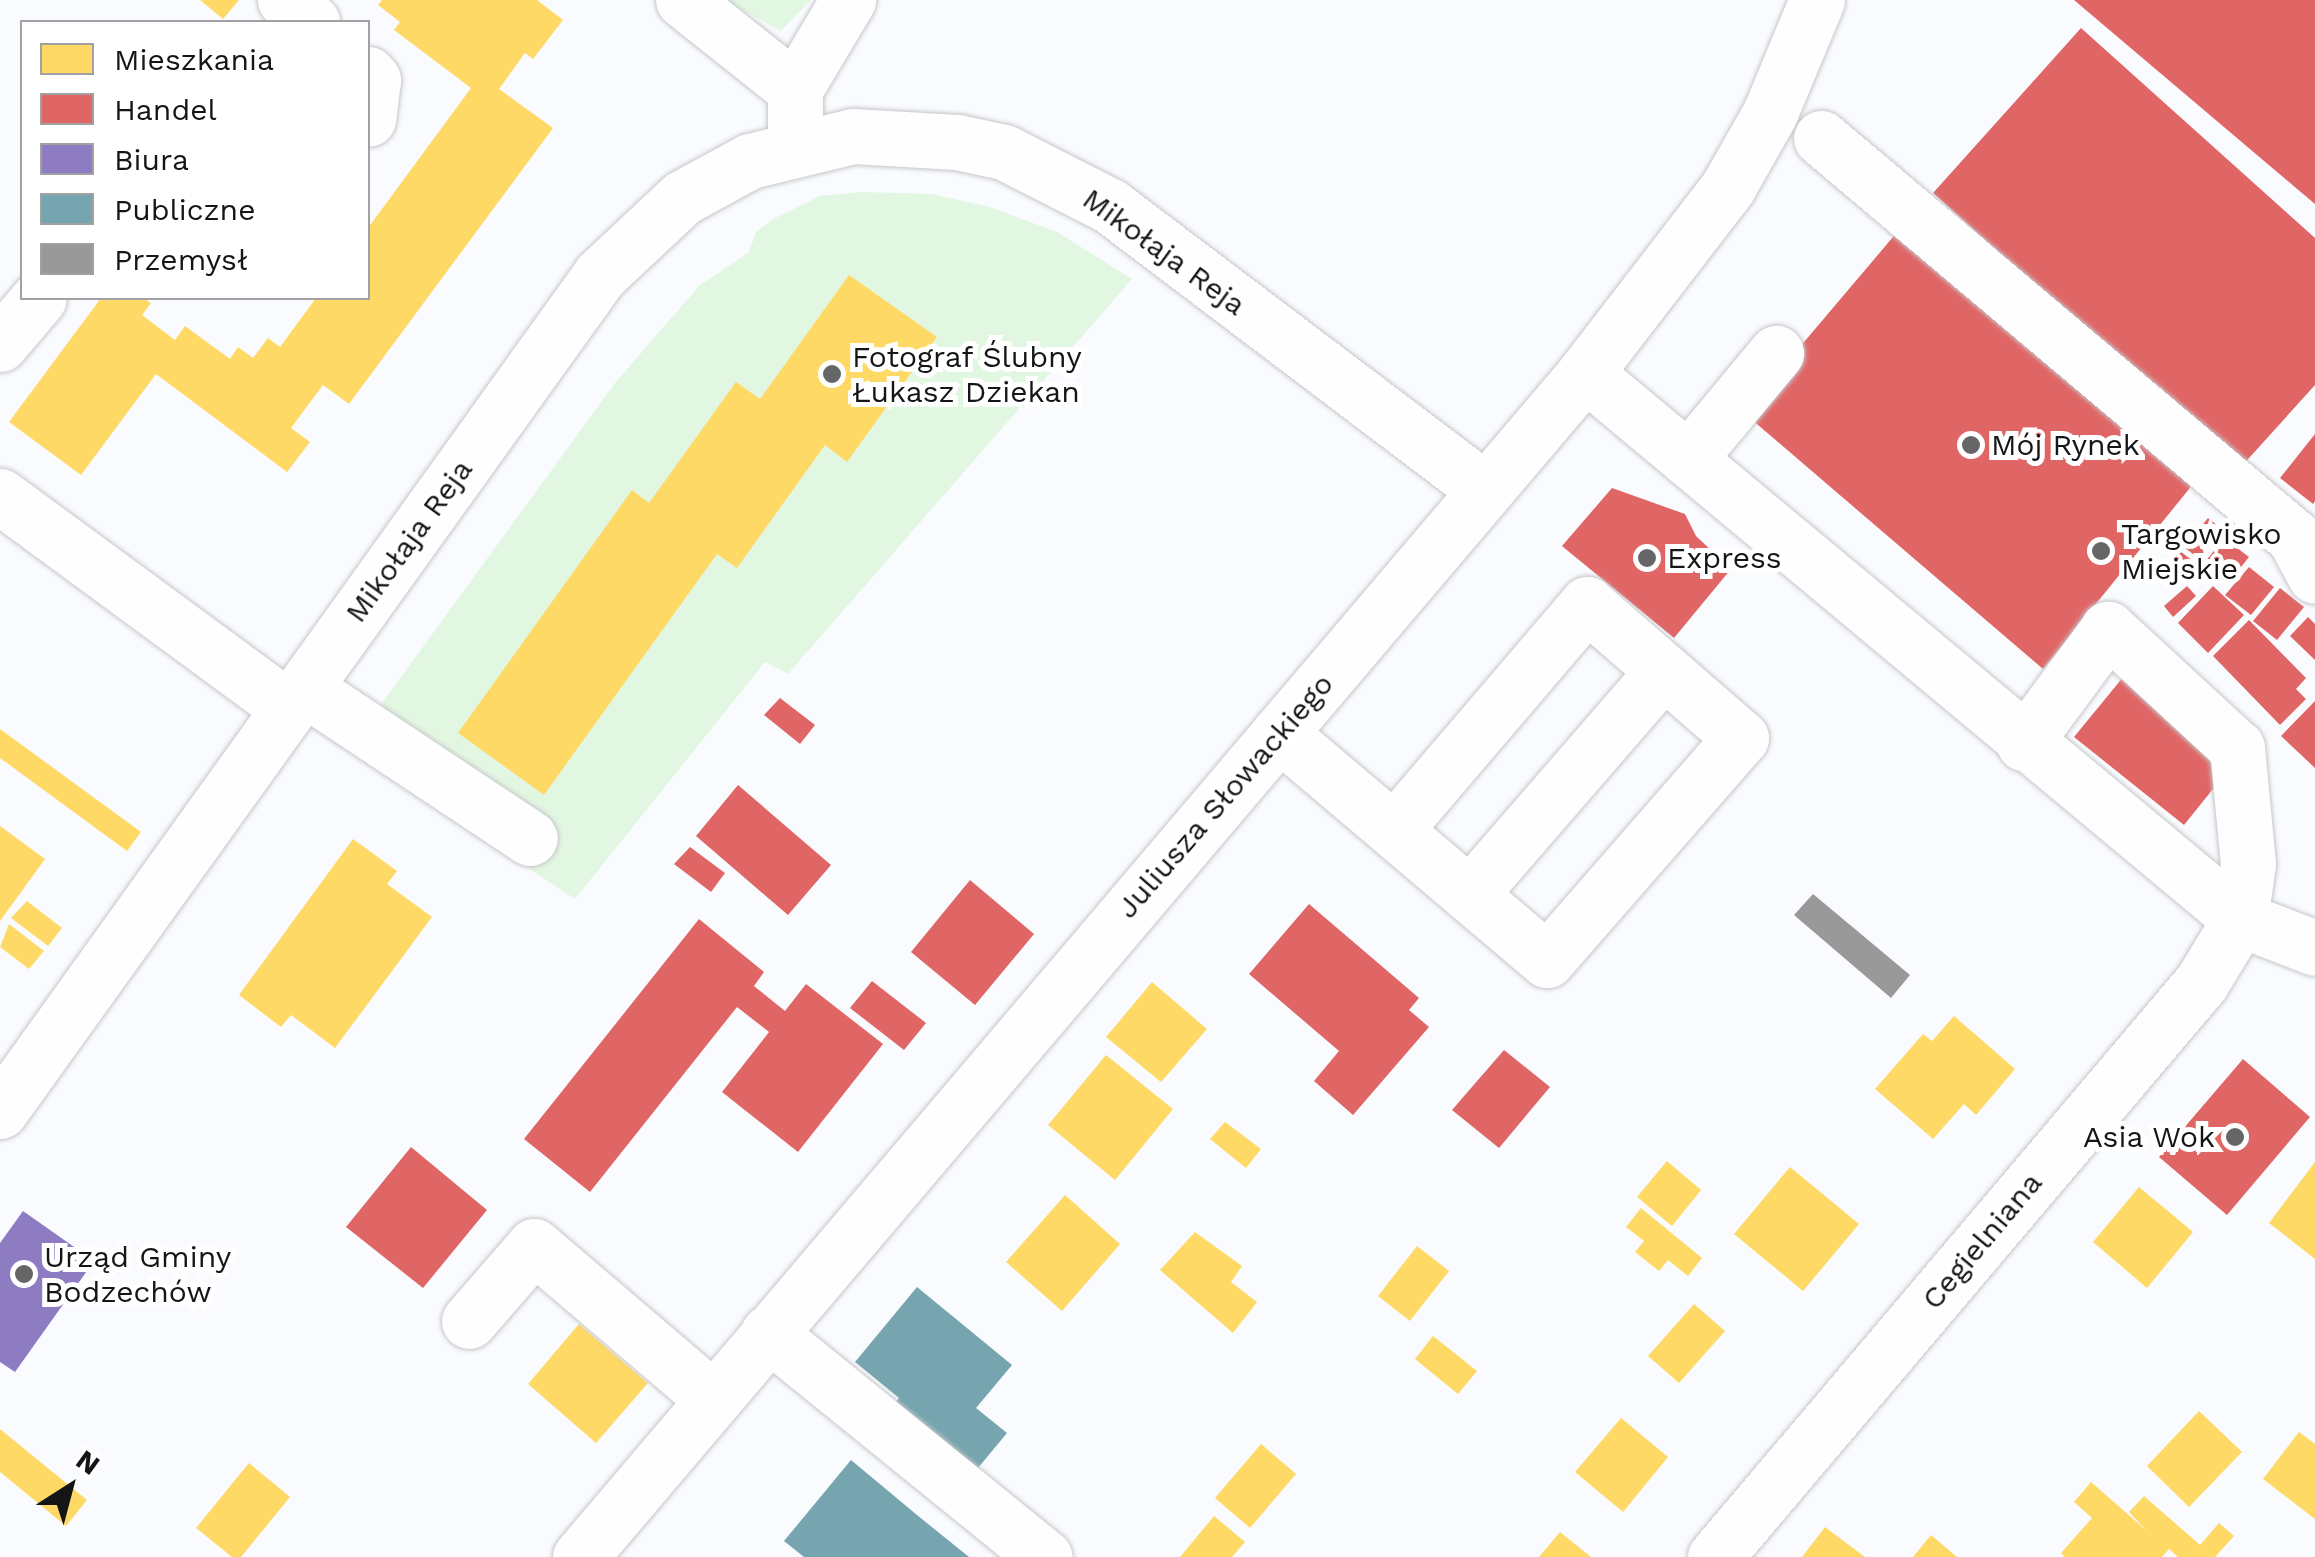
<!DOCTYPE html>
<html>
<head>
<meta charset="utf-8">
<style>
	body { margin:0 }
	#map { position:relative; width:2315px; height:1557px; overflow:hidden; background:#f9fbfe; font-family:"Work Sans",sans-serif }
	div>[style] { position:absolute }
	.green>* { inset:0; background:#e2f7e1 }
	.homes>* { inset:0; background:#ffd966 }
	.shops>* { inset:0; background:#e06666 }
	.offices>* { inset:0; background:#8e7cc3 }
	.public>* { inset:0; background:#76a5af }
	.industry>* { inset:0; background:#999 }
	.roads { filter:drop-shadow(0 0 2px #c6c7ca) drop-shadow(0 0 2px #c6c7ca) }
	.minor>* { height:55px; margin:-27.5px; padding:0 27.5px; transform-origin:27.5px; border-radius:27.5px; background:#fefeff }
	.dots>* { width:28px; height:28px; translate:-50% -50%; box-sizing:border-box; border:5px solid #fff; border-radius:50% }
	span { translate:-50% -50%; white-space:nowrap; text-align:center; line-height:1.15; -webkit-text-stroke:10px #fff; paint-order:stroke }
	.street-label { font-size:30px; color:#141517 }
	.poi-label { font-size:30px; color:#141517 }
	.left { translate:0 -50%; text-align:left }
	.right { translate:-100% -50%; text-align:right }
	.legend { position:absolute; left:20px; top:20px; width:350px; height:280px; box-sizing:border-box; background:#fff; border:2px solid #a1a1a2; margin:0; padding:12px 18px; list-style:none; font-size:30px; color:#141517 }
	.legend li { display:flex; align-items:center; gap:20px; height:50px }
	.legend b { width:50px; border:2px solid #a1a1a2 }
	.north { position:absolute; left:20px; top:1437px; width:100px; height:100px; -webkit-text-stroke:8px #fff; paint-order:stroke; rotate:36deg; font-size:28px; font-weight:700; line-height:40px; text-align:center; color:#141517 }
	.north::after { content:''; display:block; margin:auto; width:35px; height:45px; background:#141517; clip-path:polygon(50% 0,100% 100%,50% 72%,0 100%) }
</style>
</head>
<body>
<div id="map">
	<div class="green">
		<div style="clip-path:polygon(724px 0,811px 0,781px 31px)"></div>
		<div style="clip-path:polygon(862px 192px,932px 194px,990px 207px,1057px 232px,1132px 279px,788px 674px,765px 662px,575px 899px,519px 862px,377px 710px,615px 383px,699px 286px,749px 252px,756px 232px,775px 218px,820px 196px)"></div>
	</div>
	<div class="homes">
		<div style="clip-path:polygon(200px 0,239px 0,223px 19px)"></div>
		<div style="clip-path:polygon(382px 0,537px 0,563px 20px,533px 59px,525px 53px,499px 89px,553px 128px,349px 404px,323px 385px,291px 428px,310px 442px,287px 472px,156px 374px,81px 475px,9px 422px,101px 298px,143px 298px,151px 303px,142px 315px,175px 340px,185px 326px,230px 359px,238px 347px,253px 358px,268px 338px,280px 347px,316px 298px,368px 298px,368px 228px,471px 88px,394px 30px,400px 22px,378px 5px)"></div>
		<div style="clip-path:polygon(849px 275px,937px 337px,847px 462px,825px 445px,737px 568px,717px 554px,544px 795px,458px 733px,632px 490px,649px 503px,736px 382px,760px 399px)"></div>
		<div style="clip-path:polygon(0 729px,141px 832px,127px 851px,0 758px)"></div>
		<div style="clip-path:polygon(0 826px,45px 859px,0 921px)"></div>
		<div style="clip-path:polygon(353px 839px,397px 871px,387px 884px,432px 917px,335px 1048px,291px 1015px,281px 1027px,239px 995px)"></div>
		<div style="clip-path:polygon(27px 901px,62px 928px,48px 946px,11px 918px)"></div>
		<div style="clip-path:polygon(9px 924px,44px 951px,29px 969px,0 947px)"></div>
		<div style="clip-path:polygon(1152px 982px,1207px 1029px,1161px 1082px,1106px 1037px)"></div>
		<div style="clip-path:polygon(1954px 1016px,2015px 1069px,1976px 1115px,1964px 1104px,1933px 1139px,1875px 1089px,1923px 1034px,1932px 1041px)"></div>
		<div style="clip-path:polygon(1106px 1055px,1173px 1109px,1115px 1180px,1048px 1125px)"></div>
		<div style="clip-path:polygon(1225px 1122px,1261px 1149px,1246px 1168px,1210px 1139px)"></div>
		<div style="clip-path:polygon(1667px 1161px,1701px 1190px,1672px 1226px,1637px 1197px)"></div>
		<div style="clip-path:polygon(2315px 1162px,2315px 1259px,2269px 1223px)"></div>
		<div style="clip-path:polygon(1790px 1167px,1859px 1224px,1803px 1291px,1734px 1234px)"></div>
		<div style="clip-path:polygon(2139px 1187px,2193px 1232px,2147px 1288px,2093px 1242px)"></div>
		<div style="clip-path:polygon(1065px 1195px,1120px 1244px,1062px 1311px,1006px 1262px)"></div>
		<div style="clip-path:polygon(1641px 1208px,1702px 1258px,1688px 1276px,1668px 1260px,1659px 1271px,1635px 1252px,1644px 1241px,1626px 1227px)"></div>
		<div style="clip-path:polygon(1195px 1232px,1242px 1266px,1231px 1282px,1257px 1302px,1233px 1333px,1160px 1270px)"></div>
		<div style="clip-path:polygon(1417px 1246px,1449px 1271px,1410px 1321px,1378px 1296px)"></div>
		<div style="clip-path:polygon(1694px 1304px,1725px 1331px,1679px 1383px,1648px 1356px)"></div>
		<div style="clip-path:polygon(579px 1324px,648px 1383px,596px 1443px,528px 1384px)"></div>
		<div style="clip-path:polygon(1433px 1336px,1477px 1371px,1458px 1394px,1415px 1359px)"></div>
		<div style="clip-path:polygon(2199px 1411px,2242px 1452px,2189px 1507px,2147px 1466px)"></div>
		<div style="clip-path:polygon(1621px 1418px,1668px 1457px,1623px 1512px,1575px 1472px)"></div>
		<div style="clip-path:polygon(0 1429px,87px 1500px,66px 1526px,0 1472px)"></div>
		<div style="clip-path:polygon(2299px 1432px,2315px 1444px,2315px 1519px,2263px 1479px)"></div>
		<div style="clip-path:polygon(1261px 1444px,1296px 1474px,1250px 1528px,1215px 1498px)"></div>
		<div style="clip-path:polygon(249px 1463px,290px 1497px,241px 1557px,232px 1557px,196px 1528px)"></div>
		<div style="clip-path:polygon(2091px 1482px,2147px 1531px,2129px 1512px,2144px 1496px,2200px 1545px,2219px 1523px,2234px 1536px,2215px 1557px,2178px 1557px,2169px 1549px,2162px 1557px,2065px 1557px,2061px 1553px,2092px 1518px,2074px 1502px)"></div>
		<div style="clip-path:polygon(1214px 1516px,1245px 1542px,1232px 1557px,1180px 1557px)"></div>
		<div style="clip-path:polygon(1825px 1527px,1865px 1557px,1802px 1557px)"></div>
		<div style="clip-path:polygon(1560px 1532px,1591px 1557px,1539px 1557px)"></div>
		<div style="clip-path:polygon(1931px 1535px,1957px 1557px,1913px 1557px)"></div>
	</div>
	<div class="shops">
		<div style="clip-path:polygon(2074px 0,2315px 0,2315px 204px,2296px 188px)"></div>
		<div style="clip-path:polygon(2081px 28px,2315px 238px,2315px 385px,2240px 468px,1933px 193px)"></div>
		<div style="clip-path:polygon(1904px 224px,2198px 478px,2043px 669px,1744px 413px)"></div>
		<div style="clip-path:polygon(2315px 434px,2315px 501px,2313px 504px,2280px 478px)"></div>
		<div style="clip-path:polygon(1612px 488px,1685px 514px,1696px 536px,1731px 569px,1674px 638px,1562px 546px)"></div>
		<div style="clip-path:polygon(2208px 518px,2223px 530px,2199px 559px,2184px 547px)"></div>
		<div style="clip-path:polygon(2224px 538px,2249px 557px,2229px 582px,2205px 562px)"></div>
		<div style="clip-path:polygon(2180px 551px,2207px 572px,2198px 583px,2172px 561px)"></div>
		<div style="clip-path:polygon(2249px 567px,2274px 587px,2251px 615px,2225px 595px)"></div>
		<div style="clip-path:polygon(2187px 586px,2196px 596px,2173px 617px,2164px 606px)"></div>
		<div style="clip-path:polygon(2213px 586px,2244px 615px,2208px 653px,2178px 623px)"></div>
		<div style="clip-path:polygon(2280px 588px,2304px 607px,2277px 640px,2253px 621px)"></div>
		<div style="clip-path:polygon(2308px 617px,2315px 624px,2315px 660px,2290px 636px)"></div>
		<div style="clip-path:polygon(2249px 620px,2306px 678px,2296px 689px,2306px 699px,2280px 725px,2213px 656px)"></div>
		<div style="clip-path:polygon(2124px 676px,2233px 764px,2184px 825px,2074px 737px)"></div>
		<div style="clip-path:polygon(780px 698px,815px 725px,800px 744px,764px 715px)"></div>
		<div style="clip-path:polygon(2315px 701px,2315px 768px,2281px 736px)"></div>
		<div style="clip-path:polygon(738px 785px,831px 865px,788px 915px,696px 836px)"></div>
		<div style="clip-path:polygon(690px 847px,725px 873px,711px 892px,674px 864px)"></div>
		<div style="clip-path:polygon(970px 880px,1034px 934px,975px 1005px,911px 952px)"></div>
		<div style="clip-path:polygon(1309px 904px,1419px 998px,1409px 1010px,1429px 1027px,1353px 1115px,1314px 1081px,1339px 1051px,1249px 974px)"></div>
		<div style="clip-path:polygon(699px 919px,764px 972px,754px 986px,785px 1011px,806px 984px,883px 1044px,798px 1152px,722px 1092px,769px 1032px,737px 1007px,590px 1192px,524px 1139px)"></div>
		<div style="clip-path:polygon(872px 981px,926px 1023px,904px 1050px,850px 1008px)"></div>
		<div style="clip-path:polygon(1504px 1050px,1550px 1087px,1499px 1148px,1452px 1110px)"></div>
		<div style="clip-path:polygon(2243px 1059px,2310px 1117px,2227px 1215px,2159px 1157px)"></div>
		<div style="clip-path:polygon(411px 1147px,487px 1210px,423px 1288px,346px 1227px)"></div>
	</div>
	<div class="offices">
		<div style="clip-path:polygon(23px 1211px,94px 1261px,15px 1372px,0 1362px,0 1243px)"></div>
	</div>
	<div class="public">
		<div style="clip-path:polygon(917px 1287px,1012px 1365px,976px 1408px,1007px 1433px,968px 1480px,887px 1413px,899px 1398px,855px 1362px)"></div>
		<div style="clip-path:polygon(851px 1460px,917px 1515px,969px 1557px,804px 1557px,784px 1541px)"></div>
	</div>
	<div class="industry">
		<div style="clip-path:polygon(1813px 894px,1910px 975px,1891px 998px,1794px 915px)"></div>
	</div>
	<div class="roads">
		<div class="minor">
			<div style="left:285px;top:0;width:35px;rotate:39deg"></div>
			<div style="left:683px;top:0;width:143px;rotate:38.5deg"></div>
			<div style="left:368px;top:74px;width:8px;rotate:50deg"></div>
			<div style="left:373px;top:80px;width:39px;rotate:97deg"></div>
			<div style="left:1821px;top:138px;width:619px;rotate:40.15deg"></div>
			<div style="left:2294px;top:537px;width:44px;rotate:61.7deg"></div>
			<div style="left:795px;top:146px;width:57px;rotate:-90deg"></div>
			<div style="left:795px;top:89px;width:104px;rotate:-59.2deg"></div>
			<div style="left:0;top:344px;width:60px;rotate:-49.7deg"></div>
			<div style="left:1585px;top:373px;width:853px;rotate:39.81deg"></div>
			<div style="left:2240px;top:919px;width:80px;rotate:21.1deg"></div>
			<div style="left:1688px;top:459px;width:138px;rotate:-50.3deg"></div>
			<div style="left:0;top:496px;width:358px;rotate:36.3deg"></div>
			<div style="left:304px;top:688px;width:271px;rotate:33.6deg"></div>
			<div style="left:1279px;top:733px;width:351px;rotate:40.3deg"></div>
			<div style="left:1547px;top:960px;width:295px;rotate:-48.9deg"></div>
			<div style="left:1741px;top:738px;width:204px;rotate:-139deg"></div>
			<div style="left:1587px;top:604px;width:296px;rotate:130.5deg"></div>
			<div style="left:1470px;top:894px;width:295px;rotate:-49.1deg"></div>
			<div style="left:0;top:1111px;width:1029px;rotate:-54.33deg"></div>
			<div style="left:600px;top:275px;width:112px;rotate:-43.2deg"></div>
			<div style="left:682px;top:198px;width:77px;rotate:-28.6deg"></div>
			<div style="left:750px;top:161px;width:106px;rotate:-13.6deg"></div>
			<div style="left:853px;top:136px;width:104px;rotate:3.3deg"></div>
			<div style="left:957px;top:142px;width:48px;rotate:12deg"></div>
			<div style="left:1004px;top:152px;width:119px;rotate:27deg"></div>
			<div style="left:1110px;top:206px;width:471px;rotate:37.1deg"></div>
			<div style="left:469px;top:1321px;width:99px;rotate:-49.1deg"></div>
			<div style="left:534px;top:1246px;width:234px;rotate:40.5deg"></div>
			<div style="left:768px;top:1333px;width:356px;rotate:39deg"></div>
			<div style="left:580px;top:1557px;width:1553px;rotate:-49.67deg"></div>
			<div style="left:1585px;top:373px;width:235px;rotate:-52.4deg"></div>
			<div style="left:1728px;top:187px;width:85px;rotate:-60.4deg"></div>
			<div style="left:1770px;top:113px;width:122px;rotate:-67.4deg"></div>
			<div style="left:1715px;top:1557px;width:752px;rotate:-49.75deg"></div>
			<div style="left:2201px;top:983px;width:75px;rotate:-58.6deg"></div>
			<div style="left:2240px;top:919px;width:56px;rotate:-81.7deg"></div>
			<div style="left:2248px;top:864px;width:117px;rotate:-95.4deg"></div>
			<div style="left:2237px;top:748px;width:176px;rotate:-137.3deg"></div>
			<div style="left:2108px;top:629px;width:142px;rotate:126.4deg"></div>
		</div>
	</div>
	<div class="dots">
		<div style="left:832px;top:374px;background:#646668"></div>
		<div style="left:1971px;top:445px;background:#646668"></div>
		<div style="left:2101px;top:551px;background:#646668"></div>
		<div style="left:1647px;top:558px;background:#646668"></div>
		<div style="left:2235px;top:1137px;background:#646668"></div>
		<div style="left:24px;top:1274px;background:#646668"></div>
	</div>
	<div class="street-label">
		<span style="left:1164px;top:252px;rotate:36deg">Mikołaja Reja</span>
		<span style="left:409px;top:541px;rotate:-54deg">Mikołaja Reja</span>
		<span style="left:1225px;top:796px;rotate:-49deg">Juliusza Słowackiego</span>
		<span style="left:1982px;top:1241px;rotate:-50deg">Cegielniana</span>
	</div>
	<div class="poi-label">
		<span class="left" style="left:852px;top:374px">Fotograf Ślubny<br>Łukasz Dziekan</span>
		<span class="left" style="left:1991px;top:445px">Mój Rynek</span>
		<span class="left" style="left:2121px;top:551px">Targowisko<br>Miejskie</span>
		<span class="left" style="left:1667px;top:558px">Express</span>
		<span class="right" style="left:2215px;top:1137px">Asia Wok</span>
		<span class="left" style="left:44px;top:1274px">Urząd Gminy<br>Bodzechów</span>
	</div>
	<ul class="legend">
	<li><b style="height:28px;background:#ffd966"></b>Mieszkania</li>
	<li><b style="height:28px;background:#e06666"></b>Handel</li>
	<li><b style="height:28px;background:#8e7cc3"></b>Biura</li>
	<li><b style="height:28px;background:#76a5af"></b>Publiczne</li>
	<li><b style="height:28px;background:#999"></b>Przemysł</li>
	</ul>
	<div class="north">N</div>
</div>
</body>
</html>
